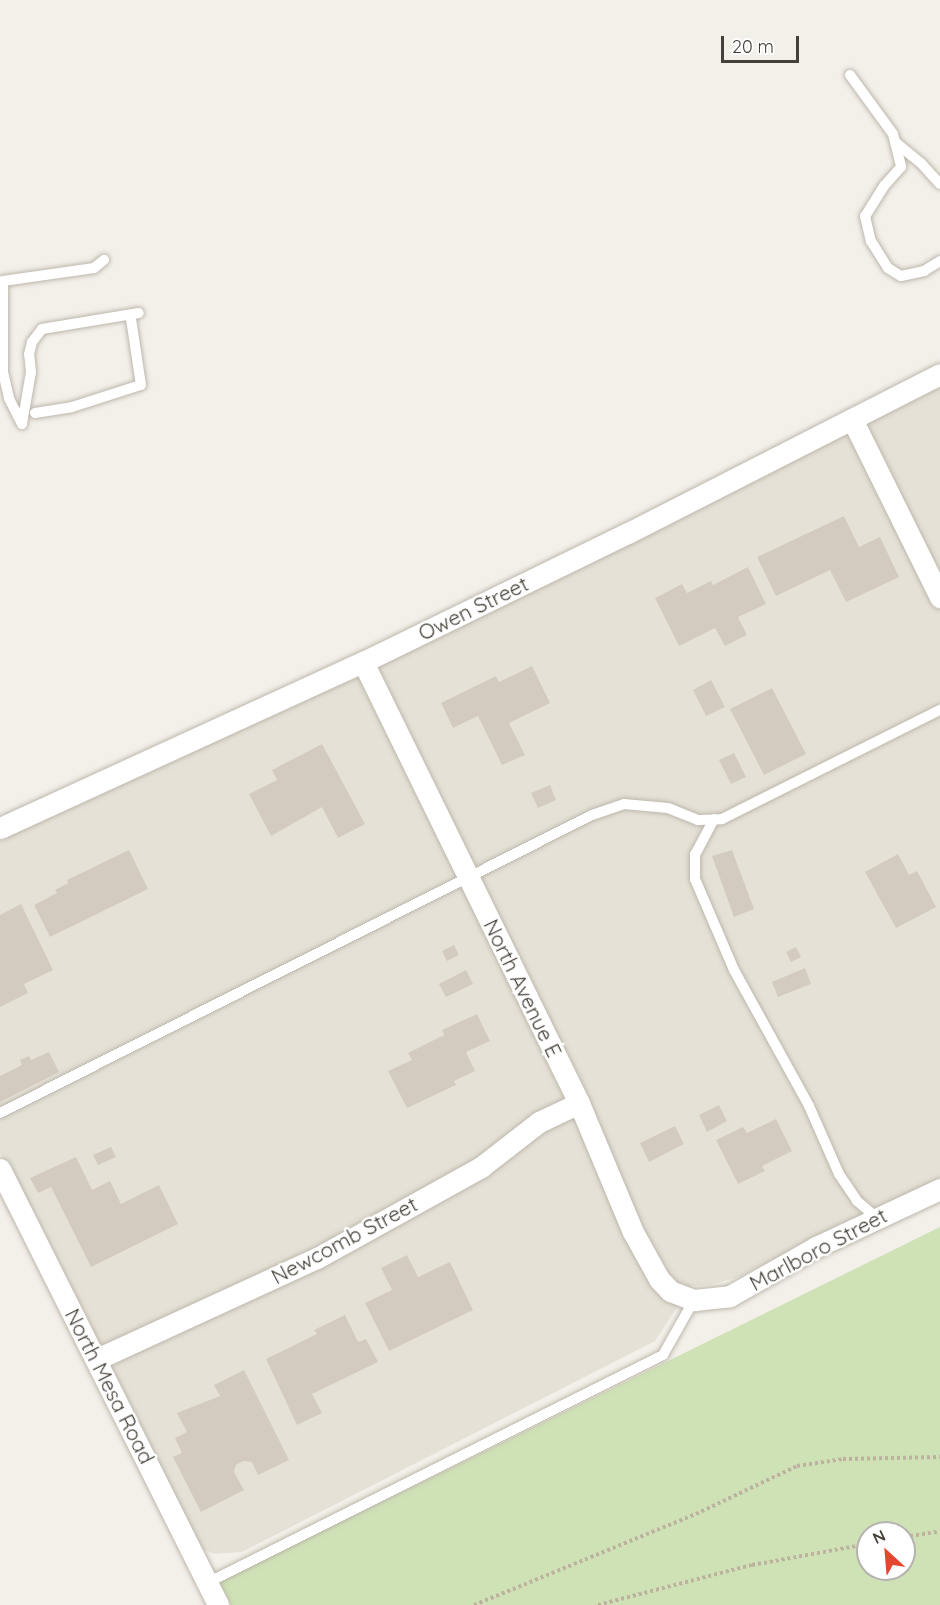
<!DOCTYPE html>
<html>
<head>
<meta charset="utf-8">
<style>
	body { margin:0 }
	#map { position:relative; width:940px; height:1605px; overflow:hidden; background:#f3efe9; font-family:Quicksand,sans-serif }
	div>[style] { position:absolute }
	.residential>* { inset:0; background:#e6e1d7 }
	.green>* { inset:0; background:#cfe2b6 }
	.building>* { inset:0; background:#d3cbbf }
	.path>* { height:4px; margin-top:-2px; transform-origin:0; background:repeating-linear-gradient(90deg,#bdb29f 0 3px,transparent 0 6px) }
	.roads { filter:drop-shadow(0 0 2px #bdb7ac) drop-shadow(0 0 2px #bdb7ac) }
	.lane>* { height:10px; margin:-5px; padding:0 5px; transform-origin:5px; border-radius:5px; background:#fff }
	.street>* { height:21px; margin:-10.5px; padding:0 10.5px; transform-origin:10.5px; border-radius:10.5px; background:#fff }
	span { translate:-50% -50%; white-space:nowrap; text-align:center; line-height:1.15; -webkit-text-stroke:5px #fff; paint-order:stroke }
	.street-label { font-size:21px; color:#454038 }
	.north { position:absolute; left:856px; top:1521px; width:60px; height:60px; box-sizing:border-box; background:#fff; border:2px solid #b5b3af; border-radius:50%; rotate:334deg; font-size:16px; font-weight:700; line-height:24px; text-align:center; color:#454038 }
	.north::after { content:''; display:block; margin:auto; width:21px; height:27px; background:#e34730; clip-path:polygon(50% 0,100% 100%,50% 72%,0 100%) }
	.scale { position:absolute; left:721px; top:36px; width:78px; height:27px; box-sizing:border-box; border:3px solid #454038; border-top:0; padding-left:8px; font-size:18px; line-height:21px; white-space:nowrap; color:#454038; -webkit-text-stroke:4px #fff; paint-order:stroke }
</style>
</head>
<body>
<div id="map">
	<div class="residential">
		<div style="clip-path:polygon(940px 380px,940px 1178px,738px 1277px,710px 1285px,691px 1286px,655px 1341px,242px 1552px,215px 1554px,203px 1550px,0 1153px,0 841px)"></div>
	</div>
	<div class="green">
		<div style="clip-path:polygon(evenodd,940px 1227px,940px 1605px,231px 1605px,219px 1582px,940px 1227px,868px 1533px,904px 1533px,904px 1569px,868px 1569px,868px 1533px)"></div>
	</div>
	<div class="building">
		<div style="clip-path:polygon(844px 516px,859px 547px,880px 537px,899px 577px,846px 602px,830px 570px,776px 596px,757px 557px)"></div>
		<div style="clip-path:polygon(748px 567px,766px 604px,738px 617px,747px 635px,725px 646px,715px 628px,679px 646px,655px 598px,682px 584px,687px 593px,711px 581px,713px 585px)"></div>
		<div style="clip-path:polygon(532px 666px,550px 703px,509px 723px,525px 755px,502px 765px,478px 716px,453px 728px,441px 703px,496px 676px,499px 682px)"></div>
		<div style="clip-path:polygon(711px 680px,725px 707px,706px 716px,693px 690px)"></div>
		<div style="clip-path:polygon(772px 688px,806px 754px,764px 775px,730px 709px)"></div>
		<div style="clip-path:polygon(322px 744px,365px 824px,338px 838px,322px 807px,271px 836px,249px 794px,277px 780px,272px 770px)"></div>
		<div style="clip-path:polygon(734px 753px,746px 777px,731px 784px,719px 760px)"></div>
		<div style="clip-path:polygon(550px 785px,556px 800px,538px 808px,531px 793px)"></div>
		<div style="clip-path:polygon(129px 850px,148px 889px,50px 937px,34px 905px,57px 893px,55px 890px,68px 883px,67px 880px)"></div>
		<div style="clip-path:polygon(732px 850px,754px 909px,734px 917px,712px 856px)"></div>
		<div style="clip-path:polygon(898px 854px,909px 875px,917px 871px,936px 907px,896px 928px,865px 872px)"></div>
		<div style="clip-path:polygon(21px 904px,53px 970px,24px 984px,28px 993px,0 1007px,0 915px)"></div>
		<div style="clip-path:polygon(454px 945px,459px 955px,447px 961px,442px 951px)"></div>
		<div style="clip-path:polygon(796px 947px,801px 957px,791px 962px,786px 952px)"></div>
		<div style="clip-path:polygon(805px 968px,811px 984px,778px 997px,772px 982px)"></div>
		<div style="clip-path:polygon(466px 970px,473px 984px,446px 997px,439px 984px)"></div>
		<div style="clip-path:polygon(477px 1014px,490px 1041px,466px 1052px,475px 1071px,454px 1081px,456px 1085px,407px 1108px,388px 1071px,412px 1060px,408px 1053px,444px 1035px,442px 1030px)"></div>
		<div style="clip-path:polygon(49px 1052px,59px 1072px,0 1102px,0 1076px,22px 1065px,20px 1060px,29px 1056px,31px 1060px)"></div>
		<div style="clip-path:polygon(719px 1105px,727px 1121px,707px 1132px,699px 1115px)"></div>
		<div style="clip-path:polygon(776px 1119px,792px 1151px,762px 1166px,765px 1171px,738px 1184px,716px 1140px,743px 1127px,747px 1133px)"></div>
		<div style="clip-path:polygon(675px 1126px,684px 1144px,649px 1162px,640px 1143px)"></div>
		<div style="clip-path:polygon(111px 1147px,116px 1157px,98px 1165px,93px 1155px)"></div>
		<div style="clip-path:polygon(76px 1157px,92px 1190px,110px 1181px,121px 1204px,159px 1185px,178px 1224px,91px 1267px,51px 1187px,38px 1193px,30px 1178px)"></div>
		<div style="clip-path:polygon(407px 1255px,418px 1277px,450px 1262px,473px 1310px,389px 1351px,365px 1303px,392px 1290px,381px 1268px)"></div>
		<div style="clip-path:polygon(345px 1315px,358px 1342px,366px 1339px,378px 1362px,312px 1394px,322px 1413px,297px 1425px,266px 1359px,317px 1334px,314px 1330px)"></div>
		<div style="clip-path:polygon(244px 1370px,289px 1460px,258px 1475px,252px 1462px,243px 1461px,236px 1465px,234px 1472px,244px 1490px,201px 1512px,173px 1457px,182px 1453px,175px 1438px,187px 1432px,177px 1413px,220px 1396px,214px 1385px)"></div>
	</div>
	<div class="path">
		<div style="left:904px;top:1537px;width:36px;rotate:-9deg"></div>
		<div style="left:474px;top:1605px;width:240px;rotate:-22.3deg"></div>
		<div style="left:696px;top:1514px;width:112px;rotate:-25.4deg"></div>
		<div style="left:797px;top:1466px;width:47px;rotate:-8.7deg"></div>
		<div style="left:843px;top:1459px;width:97px;rotate:-1.2deg"></div>
		<div style="left:598px;top:1605px;width:159px;rotate:-14.6deg"></div>
		<div style="left:752px;top:1565px;width:118px;rotate:-10.3deg"></div>
	</div>
	<div class="roads">
		<div class="lane">
			<div style="left:850px;top:75px;width:73px;rotate:53.9deg"></div>
			<div style="left:893px;top:134px;width:34px;rotate:76deg"></div>
			<div style="left:901px;top:167px;width:25px;rotate:132deg"></div>
			<div style="left:884px;top:186px;width:36px;rotate:122deg"></div>
			<div style="left:865px;top:216px;width:26px;rotate:77deg"></div>
			<div style="left:871px;top:241px;width:32px;rotate:58deg"></div>
			<div style="left:888px;top:268px;width:15px;rotate:32deg"></div>
			<div style="left:901px;top:276px;width:24px;rotate:-12deg"></div>
			<div style="left:924px;top:271px;width:19px;rotate:-32deg"></div>
			<div style="left:895px;top:142px;width:33px;rotate:39deg"></div>
			<div style="left:921px;top:163px;width:28px;rotate:48deg"></div>
			<div style="left:35px;top:413px;width:37px;rotate:-9deg"></div>
			<div style="left:72px;top:407px;width:72px;rotate:-17.7deg"></div>
			<div style="left:141px;top:385px;width:67px;rotate:-98.6deg"></div>
			<div style="left:22px;top:424px;width:29px;rotate:-117deg"></div>
			<div style="left:9px;top:398px;width:27px;rotate:-103deg"></div>
			<div style="left:3px;top:372px;width:91px;rotate:-90deg"></div>
			<div style="left:3px;top:281px;width:92px;rotate:-8.1deg"></div>
			<div style="left:94px;top:268px;width:13px;rotate:-39deg"></div>
			<div style="left:22px;top:424px;width:53px;rotate:-80.2deg"></div>
			<div style="left:31px;top:372px;width:18px;rotate:-96deg"></div>
			<div style="left:29px;top:354px;width:12px;rotate:-76deg"></div>
			<div style="left:32px;top:342px;width:16px;rotate:-52deg"></div>
			<div style="left:42px;top:329px;width:98px;rotate:-9.4deg"></div>
			<div style="left:714px;top:819px;width:40px;rotate:118deg"></div>
			<div style="left:695px;top:854px;width:25px;rotate:90deg"></div>
			<div style="left:695px;top:879px;width:99px;rotate:66.8deg"></div>
			<div style="left:734px;top:970px;width:155px;rotate:61.1deg"></div>
			<div style="left:809px;top:1106px;width:74px;rotate:66.2deg"></div>
			<div style="left:839px;top:1174px;width:32px;rotate:56deg"></div>
			<div style="left:857px;top:1201px;width:25px;rotate:40deg"></div>
			<div style="left:0;top:1113px;width:663px;rotate:-26.72deg"></div>
			<div style="left:592px;top:815px;width:34px;rotate:-19deg"></div>
			<div style="left:624px;top:804px;width:44px;rotate:5.2deg"></div>
			<div style="left:668px;top:808px;width:32px;rotate:22deg"></div>
			<div style="left:698px;top:820px;width:24px;rotate:-2deg"></div>
			<div style="left:722px;top:819px;width:244px;rotate:-26.6deg"></div>
			<div style="left:207px;top:1583px;width:510px;rotate:-26.57deg"></div>
			<div style="left:663px;top:1355px;width:63px;rotate:-60.6deg"></div>
		</div>
		<div class="street">
			<div style="left:852px;top:419px;width:199px;rotate:63.7deg"></div>
			<div style="left:363px;top:662px;width:491px;rotate:63.9deg"></div>
			<div style="left:579px;top:1103px;width:140px;rotate:67.3deg"></div>
			<div style="left:633px;top:1232px;width:54px;rotate:61deg"></div>
			<div style="left:659px;top:1279px;width:16px;rotate:47deg"></div>
			<div style="left:670px;top:1291px;width:26px;rotate:21deg"></div>
			<div style="left:694px;top:1300px;width:36px;rotate:-6deg"></div>
			<div style="left:730px;top:1296px;width:99px;rotate:-29.7deg"></div>
			<div style="left:816px;top:1247px;width:137px;rotate:-25.1deg"></div>
			<div style="left:0;top:828px;width:399px;rotate:-24.6deg"></div>
			<div style="left:363px;top:662px;width:295px;rotate:-26deg"></div>
			<div style="left:628px;top:533px;width:350px;rotate:-27deg"></div>
			<div style="left:0;top:1169px;width:487px;rotate:63.4deg"></div>
			<div style="left:97px;top:1359px;width:242px;rotate:-24.7deg"></div>
			<div style="left:317px;top:1258px;width:188px;rotate:-29deg"></div>
			<div style="left:481px;top:1167px;width:73px;rotate:-37.8deg"></div>
			<div style="left:539px;top:1122px;width:44px;rotate:-25.4deg"></div>
		</div>
	</div>
	<div class="street-label">
		<span style="left:473px;top:608px;rotate:-26deg">Owen Street</span>
		<span style="left:523px;top:988px;rotate:64deg">North Avenue E</span>
		<span style="left:344px;top:1240px;rotate:-28deg">Newcomb Street</span>
		<span style="left:818px;top:1249px;rotate:-28deg">Marlboro Street</span>
		<span style="left:110px;top:1386px;rotate:63deg">North Mesa Road</span>
	</div>
	<div class="north">N</div>
	<div class="scale">20 m</div>
</div>
</body>
</html>
